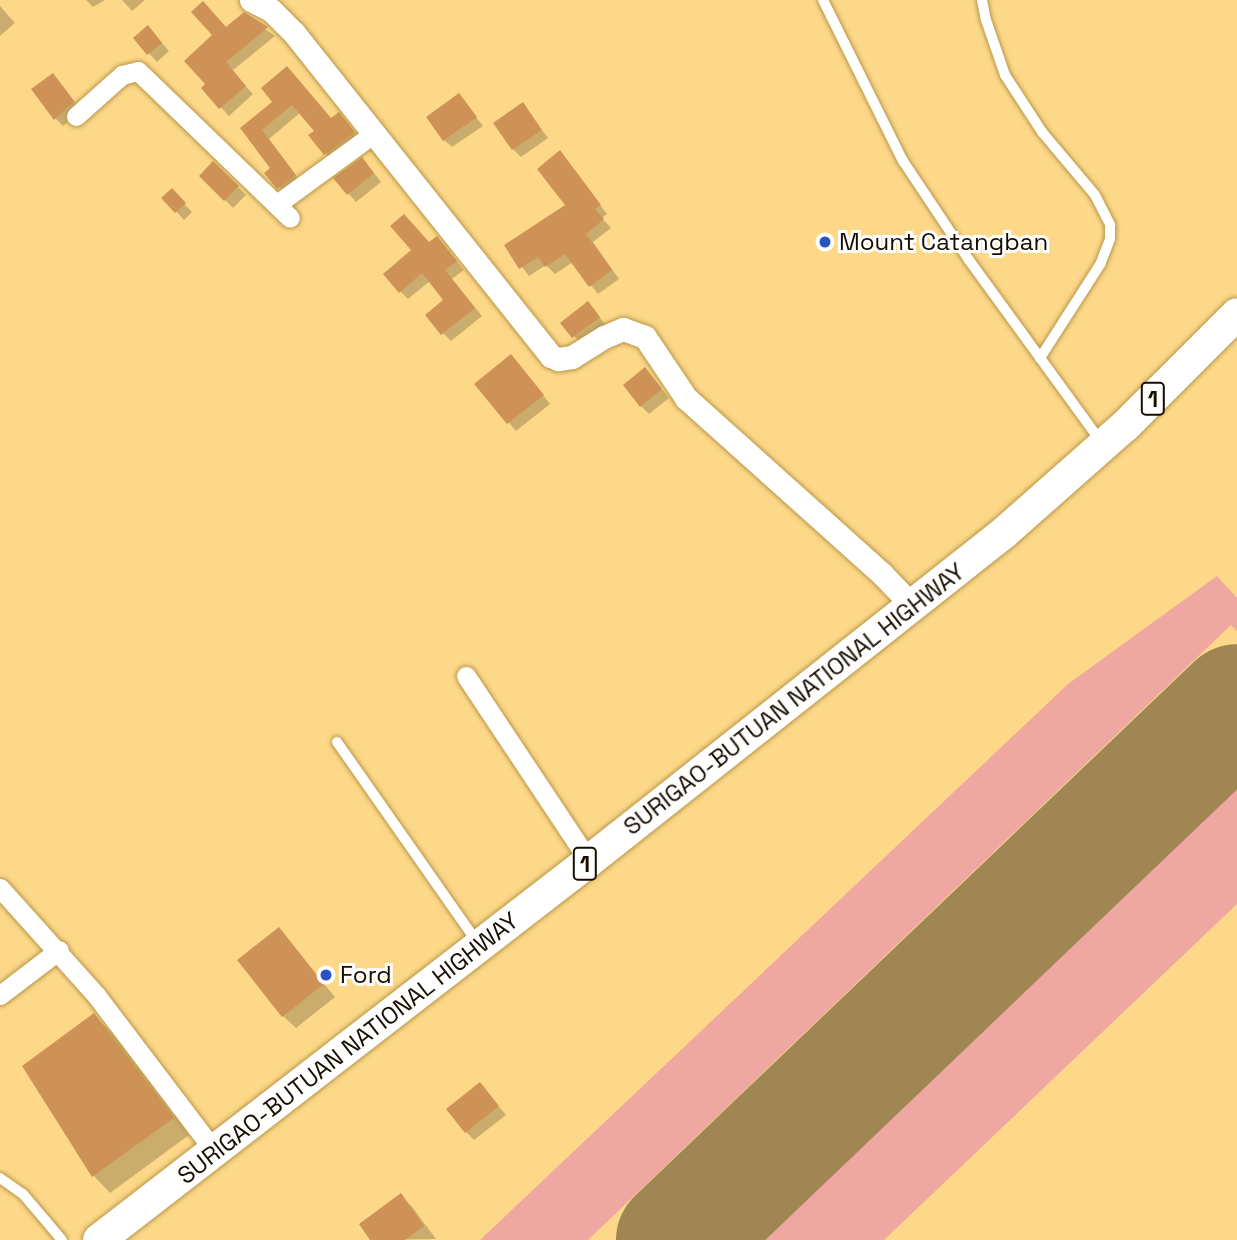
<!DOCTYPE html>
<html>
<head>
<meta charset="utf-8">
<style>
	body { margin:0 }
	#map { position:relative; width:1237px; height:1240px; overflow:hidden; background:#fdd889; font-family:"Space Grotesk",sans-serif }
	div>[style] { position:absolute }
	.green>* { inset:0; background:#eea7a1 }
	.shadow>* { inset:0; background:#0003 }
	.runway>* { height:122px; margin:-61px; padding:0 61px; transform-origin:61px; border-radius:61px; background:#a08652 }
	.building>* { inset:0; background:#ce9256 }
	.roads { filter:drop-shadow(0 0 2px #b99648) drop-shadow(0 0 2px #b99648) }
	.service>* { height:10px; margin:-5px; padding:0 5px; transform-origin:5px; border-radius:5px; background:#fff }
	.minor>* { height:19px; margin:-9.5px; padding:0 9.5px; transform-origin:9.5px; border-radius:9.5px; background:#fff }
	.tertiary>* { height:23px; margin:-11.5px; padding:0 11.5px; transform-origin:11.5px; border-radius:11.5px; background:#fff }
	.trunk>* { height:32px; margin:-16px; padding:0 16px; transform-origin:16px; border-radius:16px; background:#fff }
	.dots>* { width:19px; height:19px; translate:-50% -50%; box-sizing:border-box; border:4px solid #fefefe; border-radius:50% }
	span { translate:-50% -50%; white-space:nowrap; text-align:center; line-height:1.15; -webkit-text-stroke:6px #fefefe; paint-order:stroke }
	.shield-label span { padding:2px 5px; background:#fefefe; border:2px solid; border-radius:5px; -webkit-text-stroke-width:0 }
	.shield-label { font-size:23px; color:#180e00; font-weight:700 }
	.poi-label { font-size:24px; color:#180e00 }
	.left { translate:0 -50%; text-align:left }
	.street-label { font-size:24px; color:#180e00 }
</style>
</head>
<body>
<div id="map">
	<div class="green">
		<div style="clip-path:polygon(1217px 576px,1237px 598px,1237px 631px,1231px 625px,588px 1240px,480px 1240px,1068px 684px)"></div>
		<div style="clip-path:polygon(1237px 788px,1237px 904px,884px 1240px,764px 1240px)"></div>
	</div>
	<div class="shadow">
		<div style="clip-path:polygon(86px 0,105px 0,93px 7px)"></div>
		<div style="clip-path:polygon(122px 0,145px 0,132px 11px)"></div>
		<div style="clip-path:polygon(0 6px,15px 23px,0 36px)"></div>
		<div style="clip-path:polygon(244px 14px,275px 36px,232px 71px,253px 94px,229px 116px,203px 88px,208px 84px,227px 29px)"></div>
		<div style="clip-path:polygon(156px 36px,169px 51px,157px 62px,135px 38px)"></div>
		<div style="clip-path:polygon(60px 83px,81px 110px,63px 126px,55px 118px)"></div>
		<div style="clip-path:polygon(263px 89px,332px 120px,346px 122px,361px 141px,333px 161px,325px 153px,317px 131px,301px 112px,269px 139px,302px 184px,287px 195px,279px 187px,272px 168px,242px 128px,274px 102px)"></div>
		<div style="clip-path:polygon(459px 95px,483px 126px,452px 147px,444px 140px)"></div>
		<div style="clip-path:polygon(523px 105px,548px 138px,521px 157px,513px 149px)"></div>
		<div style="clip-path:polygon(560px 153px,607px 214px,602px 218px,611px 228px,593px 242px,619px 279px,598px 294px,573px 262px,555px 274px,546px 265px,529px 276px,506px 246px,568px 206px)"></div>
		<div style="clip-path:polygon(213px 163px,246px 195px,233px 208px,201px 176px)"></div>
		<div style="clip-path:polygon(370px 168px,381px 182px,356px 202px,336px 179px)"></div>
		<div style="clip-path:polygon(172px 191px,192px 212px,184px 220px,164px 198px)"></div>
		<div style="clip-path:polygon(437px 238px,464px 270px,452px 279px,482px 316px,451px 341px,443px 333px,446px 301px,430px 281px,408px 299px,400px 291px,430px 244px)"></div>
		<div style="clip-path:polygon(595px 311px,606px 326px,582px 345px,563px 323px)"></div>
		<div style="clip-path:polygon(519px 365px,550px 404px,516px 431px,477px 384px)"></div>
		<div style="clip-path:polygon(653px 378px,669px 398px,649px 414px,641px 406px)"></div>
		<div style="clip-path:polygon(279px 930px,335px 997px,296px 1028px,283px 1016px)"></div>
		<div style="clip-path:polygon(94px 1015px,111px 1032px,189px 1135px,110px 1193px,94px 1176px,25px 1066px)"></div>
		<div style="clip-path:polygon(480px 1084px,506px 1115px,474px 1140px,466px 1132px)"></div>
		<div style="clip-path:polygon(400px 1195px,413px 1208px,436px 1239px,372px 1240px)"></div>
	</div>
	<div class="runway">
		<div style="left:677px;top:1240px;width:774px;rotate:-43.69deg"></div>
	</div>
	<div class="building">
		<div style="clip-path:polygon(203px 1px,226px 27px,244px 12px,268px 27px,226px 62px,246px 86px,219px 109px,201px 88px,205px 84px,184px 61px,212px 35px,191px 12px)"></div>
		<div style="clip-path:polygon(148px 25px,162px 43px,147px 55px,133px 38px)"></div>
		<div style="clip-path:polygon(287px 66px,331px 118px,339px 112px,355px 132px,324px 155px,308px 135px,314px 131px,292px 105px,262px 130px,296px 175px,277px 189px,264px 173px,270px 168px,240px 128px,272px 102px,261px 88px)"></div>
		<div style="clip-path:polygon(53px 73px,74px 101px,54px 120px,31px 89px)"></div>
		<div style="clip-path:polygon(459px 93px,477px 117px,443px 141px,426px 117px)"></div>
		<div style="clip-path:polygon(523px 102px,542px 130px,512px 150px,493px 123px)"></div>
		<div style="clip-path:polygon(560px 150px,601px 205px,595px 209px,604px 219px,586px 234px,612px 270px,589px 287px,565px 254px,545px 267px,538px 257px,519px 269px,504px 245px,565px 205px,537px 169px)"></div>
		<div style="clip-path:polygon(362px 157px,374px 173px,347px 195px,333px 178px)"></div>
		<div style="clip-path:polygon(213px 161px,239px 186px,224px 201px,199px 176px)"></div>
		<div style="clip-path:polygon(172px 188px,186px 203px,175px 213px,161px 198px)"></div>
		<div style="clip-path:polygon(404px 214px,429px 242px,437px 236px,457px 261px,445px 270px,475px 308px,441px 335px,425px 315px,443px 300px,422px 273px,399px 293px,383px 274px,411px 250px,390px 226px)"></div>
		<div style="clip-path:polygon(588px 301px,600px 317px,572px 338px,560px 323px)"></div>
		<div style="clip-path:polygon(511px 354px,544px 395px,507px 424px,474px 384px)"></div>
		<div style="clip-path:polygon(645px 367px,662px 389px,640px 407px,623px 385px)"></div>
		<div style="clip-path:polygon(279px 927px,324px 984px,282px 1017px,237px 960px)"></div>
		<div style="clip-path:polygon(94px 1013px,174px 1118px,92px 1177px,22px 1066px)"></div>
		<div style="clip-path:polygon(480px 1082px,499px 1106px,465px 1133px,446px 1109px)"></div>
		<div style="clip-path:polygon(401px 1193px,424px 1226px,405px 1240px,370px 1240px,359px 1224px)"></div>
	</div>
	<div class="roads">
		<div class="service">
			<div style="left:823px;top:0;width:180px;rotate:63.6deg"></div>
			<div style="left:903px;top:161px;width:119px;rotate:56.3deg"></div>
			<div style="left:969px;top:260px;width:225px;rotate:54deg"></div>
			<div style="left:982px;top:0;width:20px;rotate:79deg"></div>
			<div style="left:986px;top:20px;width:58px;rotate:70.9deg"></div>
			<div style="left:1005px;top:75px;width:68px;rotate:57deg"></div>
			<div style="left:1042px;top:132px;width:82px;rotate:49.9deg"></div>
			<div style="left:1095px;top:195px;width:34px;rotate:63deg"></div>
			<div style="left:1110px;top:225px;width:14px;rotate:90deg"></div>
			<div style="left:1110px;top:239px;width:26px;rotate:111deg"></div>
			<div style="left:1101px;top:263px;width:113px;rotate:122.7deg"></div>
			<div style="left:337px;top:742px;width:246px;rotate:55deg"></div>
			<div style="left:0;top:1178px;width:28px;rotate:35deg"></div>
			<div style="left:23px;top:1194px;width:60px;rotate:49.7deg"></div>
		</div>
		<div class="minor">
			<div style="left:76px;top:116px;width:62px;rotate:-41.7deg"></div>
			<div style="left:122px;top:75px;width:16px;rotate:-14deg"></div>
			<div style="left:138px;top:71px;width:211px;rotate:44deg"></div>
			<div style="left:277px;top:204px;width:119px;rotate:-36.1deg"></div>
			<div style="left:466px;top:676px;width:222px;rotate:56.4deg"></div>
			<div style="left:0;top:888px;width:144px;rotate:48.1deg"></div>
			<div style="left:96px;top:995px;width:197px;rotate:52.8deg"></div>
			<div style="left:0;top:995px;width:74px;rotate:-37.3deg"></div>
		</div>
		<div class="tertiary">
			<div style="left:251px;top:0;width:22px;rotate:27deg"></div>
			<div style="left:271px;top:10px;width:33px;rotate:45deg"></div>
			<div style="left:294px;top:33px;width:413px;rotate:51.5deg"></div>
			<div style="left:551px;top:356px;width:8px;rotate:23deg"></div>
			<div style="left:558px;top:359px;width:14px;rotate:-8deg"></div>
			<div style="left:572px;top:357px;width:38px;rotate:-32deg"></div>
			<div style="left:604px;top:337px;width:21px;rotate:-23deg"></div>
			<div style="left:623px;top:329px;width:23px;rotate:20deg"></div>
			<div style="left:645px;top:337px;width:73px;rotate:56.1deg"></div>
			<div style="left:686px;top:398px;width:263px;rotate:41.9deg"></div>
			<div style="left:882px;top:574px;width:43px;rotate:45.9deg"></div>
		</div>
		<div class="trunk">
			<div style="left:99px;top:1240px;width:619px;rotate:-37.72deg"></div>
			<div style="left:589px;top:861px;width:530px;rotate:-38.34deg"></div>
			<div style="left:1005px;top:532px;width:160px;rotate:-41.5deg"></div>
			<div style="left:1125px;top:426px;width:158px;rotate:-45deg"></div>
		</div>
	</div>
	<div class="dots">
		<div style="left:825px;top:242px;background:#2953c2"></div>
		<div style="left:326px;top:975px;background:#2953c2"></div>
	</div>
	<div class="shield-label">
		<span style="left:1153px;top:399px">1</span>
		<span style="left:585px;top:864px">1</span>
	</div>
	<div class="poi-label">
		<span class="left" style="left:839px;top:242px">Mount Catangban</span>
		<span class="left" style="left:340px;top:975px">Ford</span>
	</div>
	<div class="street-label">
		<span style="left:794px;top:699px;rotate:-38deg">SURIGAO-BUTUAN NATIONAL HIGHWAY</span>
		<span style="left:348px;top:1048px;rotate:-38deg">SURIGAO-BUTUAN NATIONAL HIGHWAY</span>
	</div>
</div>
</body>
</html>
